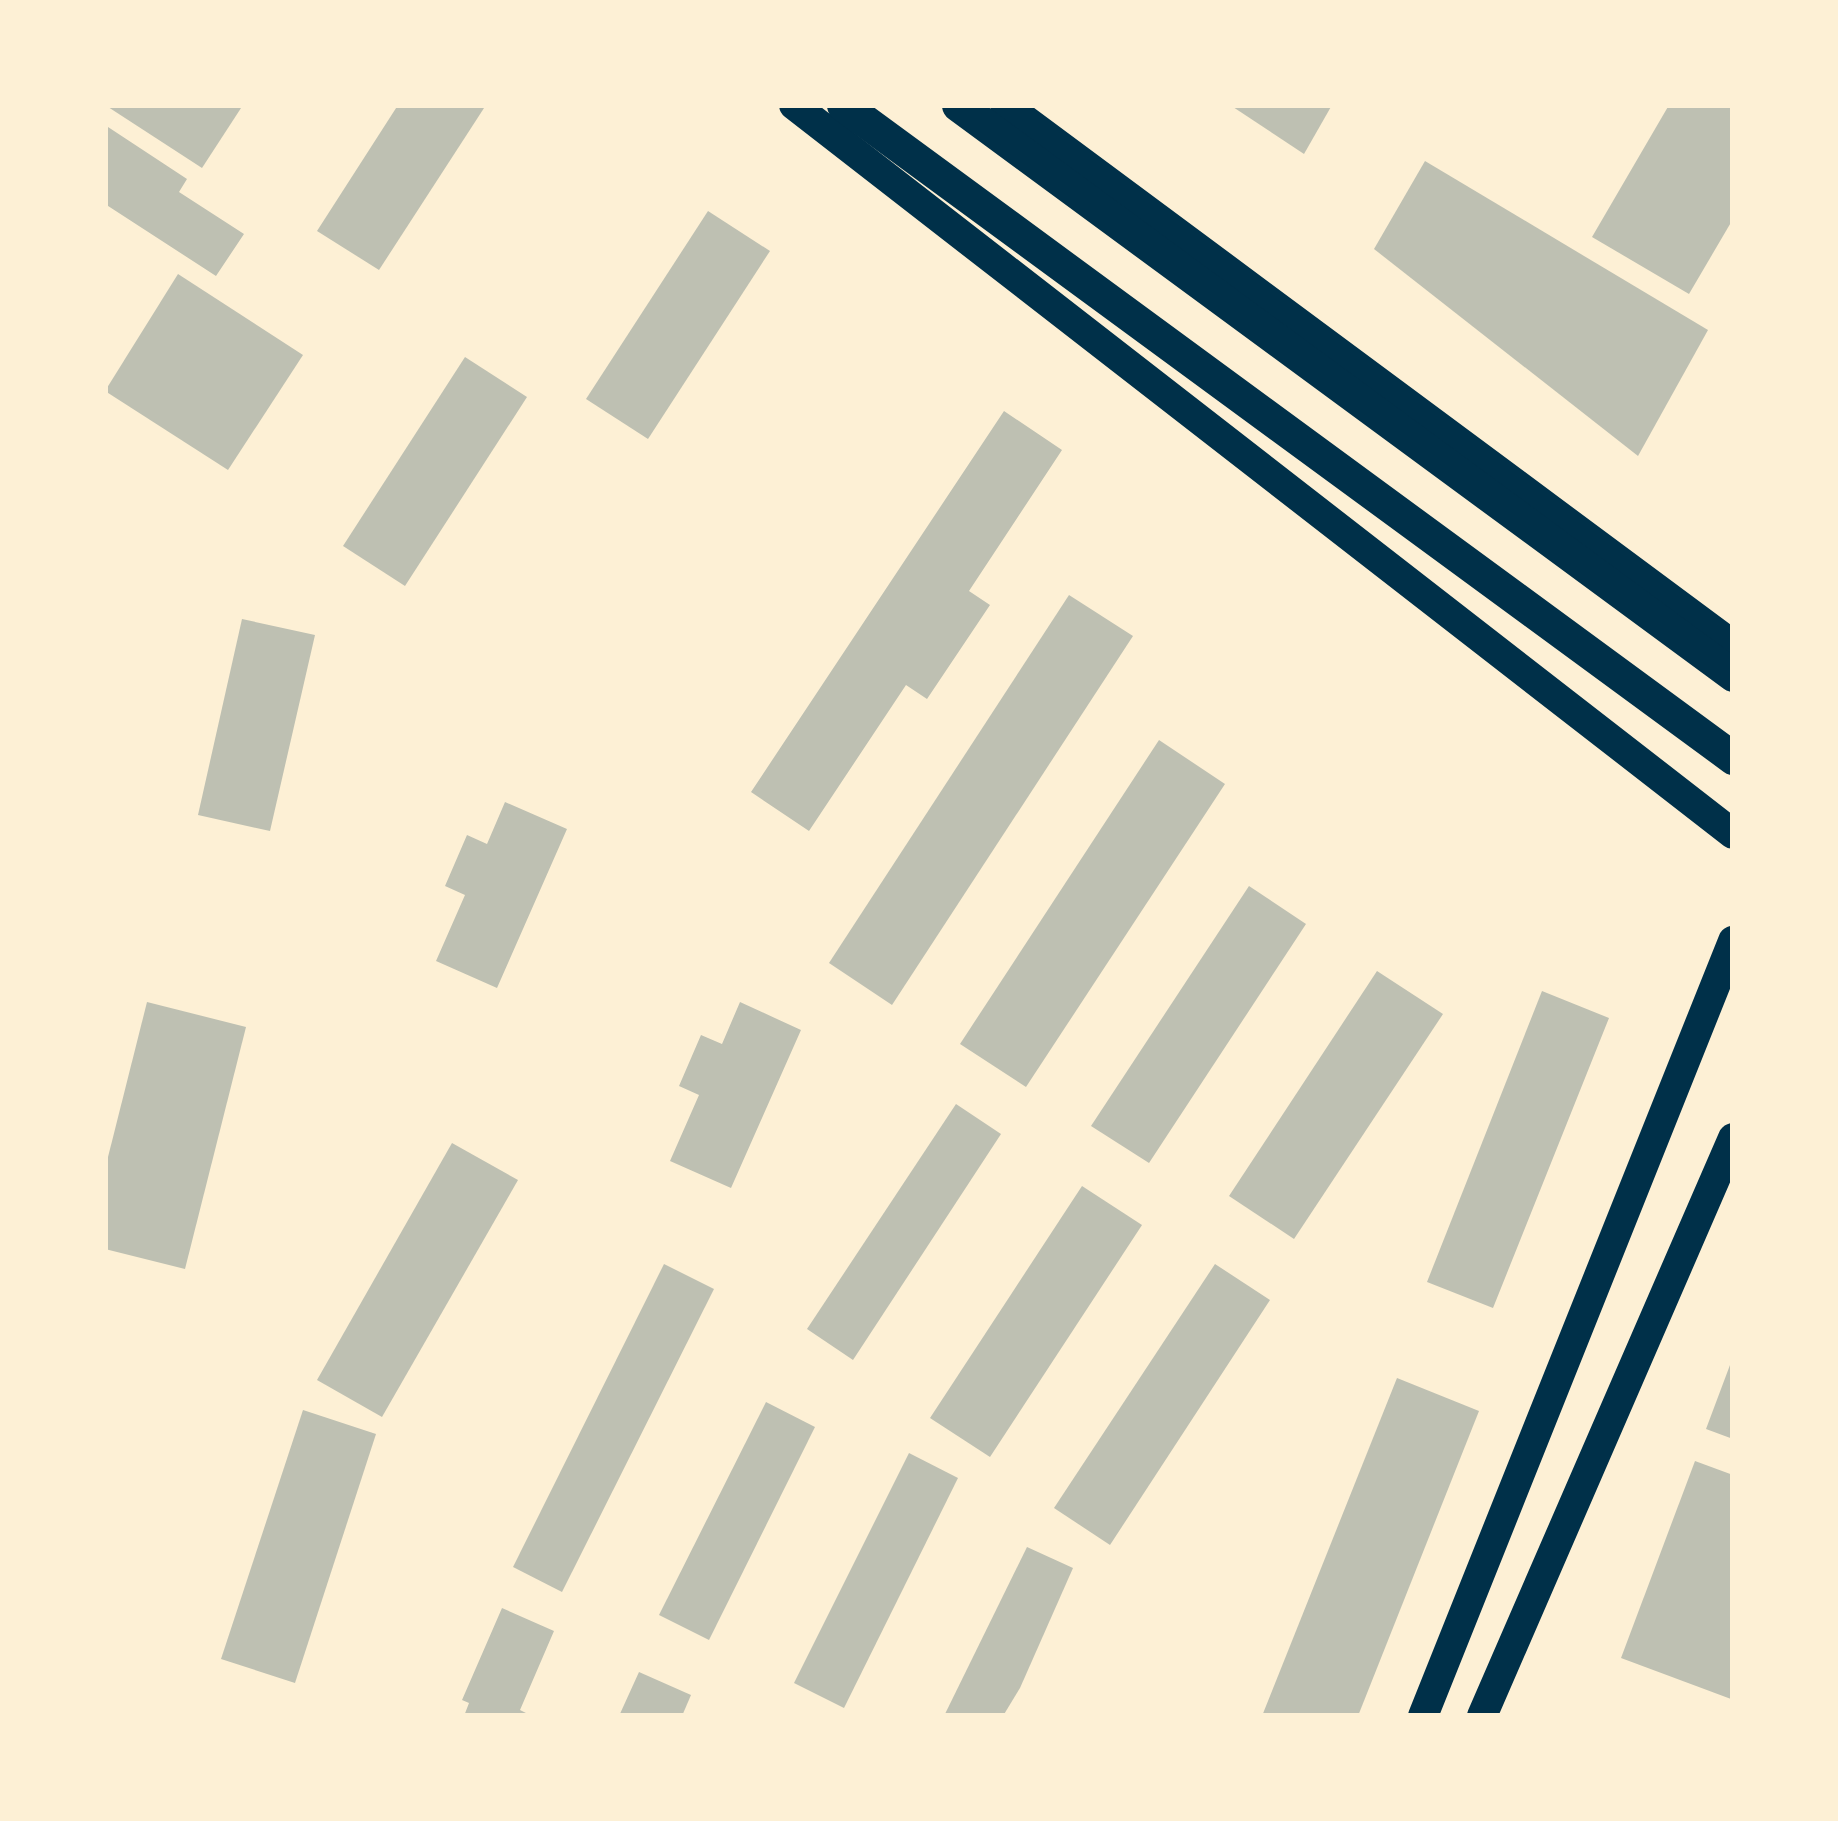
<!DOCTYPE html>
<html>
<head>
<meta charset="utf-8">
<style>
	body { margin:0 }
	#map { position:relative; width:1838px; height:1821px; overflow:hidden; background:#fdf0d5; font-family:Roboto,sans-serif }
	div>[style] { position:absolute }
	.building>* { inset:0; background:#bec0b2 }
	.primary>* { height:30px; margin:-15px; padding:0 15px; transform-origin:15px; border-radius:15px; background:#003049 }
	.trunk>* { height:33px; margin:-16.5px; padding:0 16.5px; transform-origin:16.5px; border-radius:16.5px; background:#003049 }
	span { translate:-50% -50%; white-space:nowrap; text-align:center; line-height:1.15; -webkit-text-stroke:9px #fdf0d5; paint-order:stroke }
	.frame { position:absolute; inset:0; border:108px solid #fdf0d5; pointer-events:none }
</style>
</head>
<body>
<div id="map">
	<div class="building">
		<div style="clip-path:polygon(105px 105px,243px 105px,202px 168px)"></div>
		<div style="clip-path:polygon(398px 105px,486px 105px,379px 270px,317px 231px)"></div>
		<div style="clip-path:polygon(1230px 105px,1332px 105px,1304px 154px)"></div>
		<div style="clip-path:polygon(1669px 105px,1733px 105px,1733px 219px,1689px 294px,1592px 237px)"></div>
		<div style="clip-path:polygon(108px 127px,187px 179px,179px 192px,244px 234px,216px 276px,105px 204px)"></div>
		<div style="clip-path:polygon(1425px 161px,1708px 330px,1638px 456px,1374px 249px)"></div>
		<div style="clip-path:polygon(708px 211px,770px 251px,648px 439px,586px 399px)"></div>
		<div style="clip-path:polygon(178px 274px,303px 355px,228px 470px,105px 391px)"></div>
		<div style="clip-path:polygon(465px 357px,527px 397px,405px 586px,343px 546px)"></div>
		<div style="clip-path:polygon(1004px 411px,1062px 450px,969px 591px,990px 605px,927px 699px,906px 685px,809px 831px,751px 792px)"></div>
		<div style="clip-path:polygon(1069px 595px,1133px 636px,892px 1005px,829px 963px)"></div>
		<div style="clip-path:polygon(242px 619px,315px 635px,270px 831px,198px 815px)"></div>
		<div style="clip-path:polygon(1159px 740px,1225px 784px,1026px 1087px,960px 1044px)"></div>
		<div style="clip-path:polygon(505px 802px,567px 829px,497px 988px,436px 961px,465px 895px,445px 886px,467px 835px,487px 844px)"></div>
		<div style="clip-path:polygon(1249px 886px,1306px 924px,1149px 1163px,1091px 1126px)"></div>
		<div style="clip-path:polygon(1377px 971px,1443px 1014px,1294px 1239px,1229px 1196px)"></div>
		<div style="clip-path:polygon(1542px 991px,1609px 1018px,1493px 1308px,1427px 1282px)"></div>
		<div style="clip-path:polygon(147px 1002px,246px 1027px,185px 1269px,105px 1249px,105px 1169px)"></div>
		<div style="clip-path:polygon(740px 1002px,801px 1030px,731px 1188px,670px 1161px,699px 1095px,679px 1086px,701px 1035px,722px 1044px)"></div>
		<div style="clip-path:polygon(956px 1104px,1001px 1134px,853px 1360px,807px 1329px)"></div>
		<div style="clip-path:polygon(452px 1143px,518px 1180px,382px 1417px,317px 1380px)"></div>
		<div style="clip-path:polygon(1082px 1186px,1142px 1225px,990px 1457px,930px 1418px)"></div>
		<div style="clip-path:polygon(664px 1264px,714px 1289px,562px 1592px,513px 1567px)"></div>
		<div style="clip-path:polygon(1215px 1264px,1270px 1300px,1110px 1545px,1054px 1508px)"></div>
		<div style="clip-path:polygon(1733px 1357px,1733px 1439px,1706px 1429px)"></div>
		<div style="clip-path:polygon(1397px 1378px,1479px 1411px,1358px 1716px,1262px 1716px)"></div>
		<div style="clip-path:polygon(766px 1402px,815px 1427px,709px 1640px,659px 1615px)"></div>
		<div style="clip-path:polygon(303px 1410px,376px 1434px,295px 1683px,221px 1659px)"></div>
		<div style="clip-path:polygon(909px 1453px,958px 1478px,844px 1708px,794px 1683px)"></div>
		<div style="clip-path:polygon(1695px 1461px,1733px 1475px,1731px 1699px,1621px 1658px)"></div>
		<div style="clip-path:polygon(1027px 1547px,1073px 1568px,1020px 1688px,1003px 1716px,944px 1716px)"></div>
		<div style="clip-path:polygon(502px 1608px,554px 1631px,520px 1710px,532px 1716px,464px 1716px,469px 1703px,462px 1700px)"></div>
		<div style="clip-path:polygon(639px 1672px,691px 1695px,682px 1716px,619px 1716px)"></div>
	</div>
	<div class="primary">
		<div style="left:794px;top:105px;width:1189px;rotate:37.82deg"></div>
		<div style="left:1005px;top:105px;width:906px;rotate:36.57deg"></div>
		<div style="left:1423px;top:1716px;width:835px;rotate:-68.2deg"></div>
		<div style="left:1482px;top:1716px;width:630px;rotate:-66.53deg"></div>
	</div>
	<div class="trunk">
		<div style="left:843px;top:105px;width:1104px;rotate:36.27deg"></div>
		<div style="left:958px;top:105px;width:962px;rotate:36.33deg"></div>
	</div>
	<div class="frame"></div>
</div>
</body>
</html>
